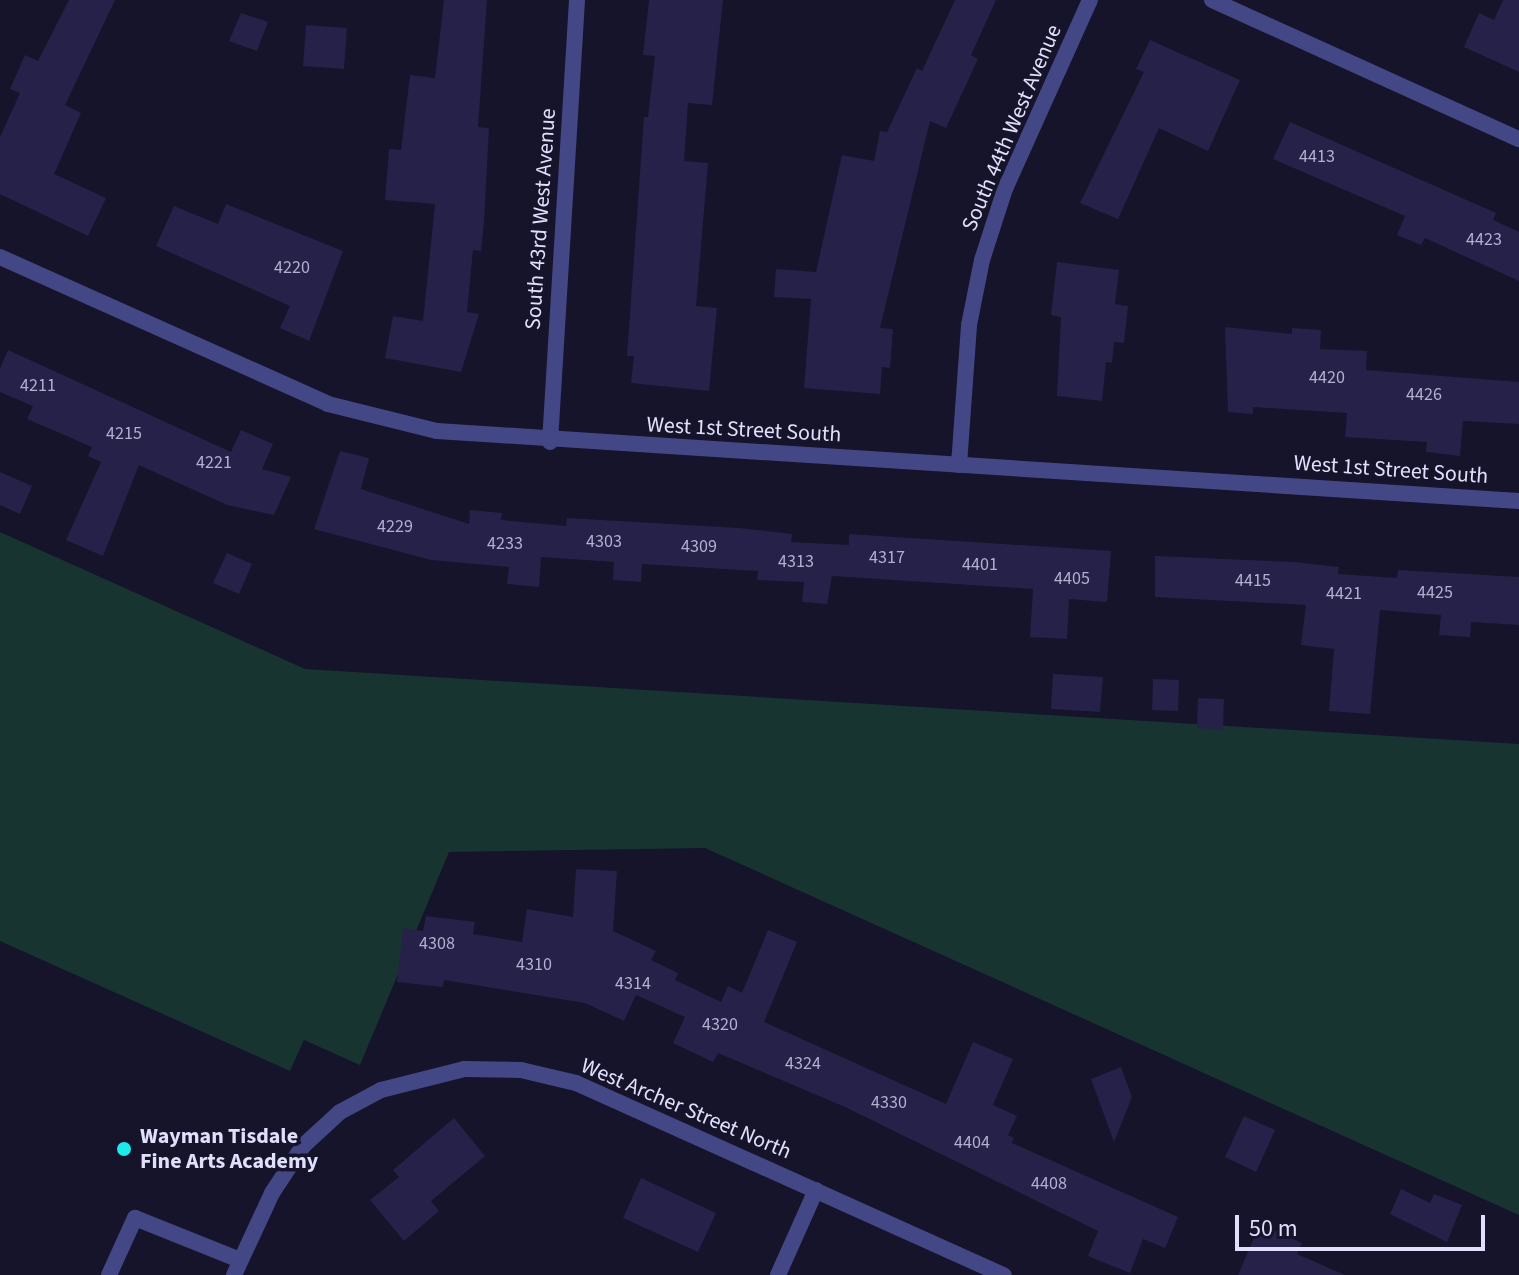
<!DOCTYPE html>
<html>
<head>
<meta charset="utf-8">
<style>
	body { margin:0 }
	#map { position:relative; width:1519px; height:1275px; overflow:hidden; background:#15142a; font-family:"Source Sans 3",sans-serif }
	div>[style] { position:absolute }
	.green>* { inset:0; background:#173430 }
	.building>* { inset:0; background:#252149 }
	.service>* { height:16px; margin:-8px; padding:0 8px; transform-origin:8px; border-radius:8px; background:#434785 }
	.minor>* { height:16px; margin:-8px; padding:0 8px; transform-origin:8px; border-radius:8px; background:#434785 }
	.dots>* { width:22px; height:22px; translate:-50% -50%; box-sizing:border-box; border:4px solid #15142a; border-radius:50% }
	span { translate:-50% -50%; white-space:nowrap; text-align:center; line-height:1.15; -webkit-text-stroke:7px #15142a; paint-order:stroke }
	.number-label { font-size:18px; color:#b1b0cf }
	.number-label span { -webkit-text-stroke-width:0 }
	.street-label { font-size:22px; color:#e0dffc }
	.poi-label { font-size:22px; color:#e0dffc; font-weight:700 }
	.left { translate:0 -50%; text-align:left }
	.scale { position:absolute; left:1235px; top:1215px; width:250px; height:36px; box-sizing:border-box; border:4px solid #e0dffc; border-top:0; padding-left:10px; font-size:24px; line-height:28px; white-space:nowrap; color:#e0dffc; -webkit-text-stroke:6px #15142a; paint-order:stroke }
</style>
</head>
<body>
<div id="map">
	<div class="green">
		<div style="clip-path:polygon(0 532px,305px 669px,1519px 744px,1519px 1215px,705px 848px,449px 852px,360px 1065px,304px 1040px,290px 1071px,0 941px)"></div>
	</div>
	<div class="building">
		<div style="clip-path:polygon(69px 0,115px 0,65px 105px,81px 113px,54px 174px,106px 198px,88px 236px,0 194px,0 137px,20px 93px,10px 89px,25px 55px,38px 61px)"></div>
		<div style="clip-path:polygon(444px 0,487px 0,478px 127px,489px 128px,484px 222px,481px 251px,473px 250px,467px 312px,479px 314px,461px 372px,385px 358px,393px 316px,423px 321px,435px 204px,385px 200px,389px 149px,401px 150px,410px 75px,435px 78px)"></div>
		<div style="clip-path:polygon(649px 0,723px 0,712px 105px,688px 103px,684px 161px,708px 163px,696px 306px,717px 308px,709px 391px,631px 383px,634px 356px,627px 356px,644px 117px,648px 117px,655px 56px,643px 55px)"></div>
		<div style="clip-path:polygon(955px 0,996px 0,971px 55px,978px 59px,946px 128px,930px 121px,880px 328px,893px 329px,890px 368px,882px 367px,880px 394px,804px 388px,811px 299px,774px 297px,776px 269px,816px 272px,842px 155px,874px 161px,880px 131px,887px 132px,917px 68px,922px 71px)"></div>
		<div style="clip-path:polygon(1503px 0,1519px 0,1519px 72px,1464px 47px,1479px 13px,1494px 20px)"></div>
		<div style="clip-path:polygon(241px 13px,268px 22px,257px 51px,229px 41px)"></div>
		<div style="clip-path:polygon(306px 25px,347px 28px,344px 69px,303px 66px)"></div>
		<div style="clip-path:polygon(1150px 40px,1240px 80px,1208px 151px,1159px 128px,1118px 219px,1080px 203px,1144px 72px,1136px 69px)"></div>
		<div style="clip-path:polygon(1290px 122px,1496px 213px,1493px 220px,1519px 232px,1519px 281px,1425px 238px,1421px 245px,1397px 235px,1405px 216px,1273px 159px)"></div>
		<div style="clip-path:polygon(226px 204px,343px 251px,309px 341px,280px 328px,290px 306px,156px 246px,174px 206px,218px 224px)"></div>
		<div style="clip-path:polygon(1057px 262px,1119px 270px,1115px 304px,1128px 306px,1124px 343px,1114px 342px,1112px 363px,1106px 362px,1102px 401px,1057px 396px,1061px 317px,1051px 315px)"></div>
		<div style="clip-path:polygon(1225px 327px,1292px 334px,1292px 328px,1321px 330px,1320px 349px,1367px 351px,1366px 370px,1519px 382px,1519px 424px,1463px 421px,1460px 456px,1426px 452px,1427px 442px,1345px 437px,1347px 413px,1253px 407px,1253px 414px,1228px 412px)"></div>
		<div style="clip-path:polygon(8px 350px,231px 452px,241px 430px,273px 444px,262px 469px,291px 477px,274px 515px,227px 505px,139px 465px,103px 556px,66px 540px,101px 462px,88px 456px,92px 447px,27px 419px,33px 406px,0 392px,0 369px)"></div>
		<div style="clip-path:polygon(340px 451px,369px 458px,361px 489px,469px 524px,470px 510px,502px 513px,501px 520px,566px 526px,567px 518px,739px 528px,792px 534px,791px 542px,849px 545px,849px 534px,1111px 551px,1107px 602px,1069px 599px,1067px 639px,1030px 637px,1033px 589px,832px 576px,827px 604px,802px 602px,804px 582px,757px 580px,758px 571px,642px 564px,641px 582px,613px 580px,614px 562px,541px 557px,539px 587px,507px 584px,509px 567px,431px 560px,314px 529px)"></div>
		<div style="clip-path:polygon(0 472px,32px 486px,20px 514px,0 505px)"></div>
		<div style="clip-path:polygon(227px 553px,252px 564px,239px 594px,213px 583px)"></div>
		<div style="clip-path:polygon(1155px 556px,1294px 562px,1339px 567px,1338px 574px,1397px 578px,1398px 570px,1519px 577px,1519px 625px,1471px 622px,1470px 637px,1439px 635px,1441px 615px,1380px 610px,1370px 714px,1329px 711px,1334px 649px,1301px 645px,1306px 605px,1155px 597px)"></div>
		<div style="clip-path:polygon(1053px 674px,1103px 677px,1100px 712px,1051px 709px)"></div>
		<div style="clip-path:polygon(1153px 679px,1179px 680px,1178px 711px,1152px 710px)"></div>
		<div style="clip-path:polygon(1198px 698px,1224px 699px,1223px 730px,1197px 728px)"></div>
		<div style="clip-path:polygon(576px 869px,617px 871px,613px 931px,656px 951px,651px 960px,678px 973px,675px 980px,721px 1002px,728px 986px,742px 993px,768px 930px,797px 942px,764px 1022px,946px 1104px,973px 1042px,1013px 1059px,993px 1105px,1017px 1116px,1008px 1135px,1014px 1138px,1012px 1143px,1178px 1217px,1165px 1248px,1143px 1239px,1130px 1273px,1088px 1256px,1098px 1231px,845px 1107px,718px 1053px,713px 1062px,673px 1043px,685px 1017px,636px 995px,624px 1021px,585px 1003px,444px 980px,443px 987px,397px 982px,403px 928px,423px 931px,426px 916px,475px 922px,473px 934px,522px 942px,527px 909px,573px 917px)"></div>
		<div style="clip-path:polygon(1121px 1067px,1132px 1097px,1114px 1142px,1091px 1079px)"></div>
		<div style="clip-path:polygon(1244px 1116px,1275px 1130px,1256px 1172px,1225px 1157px)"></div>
		<div style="clip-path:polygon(454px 1118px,485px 1156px,431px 1201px,439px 1211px,404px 1241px,370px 1200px,399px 1177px,393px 1170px)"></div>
		<div style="clip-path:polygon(641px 1178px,716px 1213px,698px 1252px,623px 1218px)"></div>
		<div style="clip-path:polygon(1401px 1189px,1430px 1203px,1434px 1194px,1462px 1205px,1447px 1242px,1390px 1214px)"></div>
		<div style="clip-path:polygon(1260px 1224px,1302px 1243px,1297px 1254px,1345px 1275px,1238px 1275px)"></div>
	</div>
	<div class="service">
		<div style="left:109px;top:1275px;width:63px;rotate:-65.5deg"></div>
		<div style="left:135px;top:1218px;width:113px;rotate:21.8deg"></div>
	</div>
	<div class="minor">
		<div style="left:1212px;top:0;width:337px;rotate:24.4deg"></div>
		<div style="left:0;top:257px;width:359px;rotate:24.1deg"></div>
		<div style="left:328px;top:404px;width:112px;rotate:13.9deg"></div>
		<div style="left:437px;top:431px;width:1084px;rotate:3.7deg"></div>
		<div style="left:550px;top:442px;width:443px;rotate:-86.5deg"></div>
		<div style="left:959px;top:465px;width:140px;rotate:-85.9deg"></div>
		<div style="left:969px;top:325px;width:66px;rotate:-78.7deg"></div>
		<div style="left:982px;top:260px;width:75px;rotate:-72.1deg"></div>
		<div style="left:1005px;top:189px;width:207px;rotate:-65.8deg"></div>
		<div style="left:234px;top:1275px;width:90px;rotate:-65.1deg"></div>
		<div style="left:272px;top:1193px;width:56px;rotate:-56.6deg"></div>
		<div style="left:303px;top:1146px;width:50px;rotate:-42.6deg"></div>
		<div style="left:340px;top:1112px;width:47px;rotate:-28.2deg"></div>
		<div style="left:381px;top:1090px;width:86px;rotate:-14.2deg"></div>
		<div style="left:464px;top:1069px;width:57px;rotate:1deg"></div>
		<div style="left:521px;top:1070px;width:57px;rotate:13.3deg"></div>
		<div style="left:576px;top:1083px;width:469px;rotate:24.2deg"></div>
		<div style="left:778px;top:1275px;width:93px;rotate:-65.9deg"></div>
	</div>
	<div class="dots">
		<div style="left:124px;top:1149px;background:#1debea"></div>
	</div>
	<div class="number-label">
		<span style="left:1317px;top:157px">4413</span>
		<span style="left:1484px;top:240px">4423</span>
		<span style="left:292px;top:268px">4220</span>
		<span style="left:1327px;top:378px">4420</span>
		<span style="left:38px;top:386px">4211</span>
		<span style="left:1424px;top:395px">4426</span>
		<span style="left:124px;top:434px">4215</span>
		<span style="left:214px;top:463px">4221</span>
		<span style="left:395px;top:527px">4229</span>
		<span style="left:604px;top:542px">4303</span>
		<span style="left:505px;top:544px">4233</span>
		<span style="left:699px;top:547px">4309</span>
		<span style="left:887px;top:558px">4317</span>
		<span style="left:796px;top:562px">4313</span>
		<span style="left:980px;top:565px">4401</span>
		<span style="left:1072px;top:579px">4405</span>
		<span style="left:1253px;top:581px">4415</span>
		<span style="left:1435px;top:593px">4425</span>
		<span style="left:1344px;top:594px">4421</span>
		<span style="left:437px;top:944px">4308</span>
		<span style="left:534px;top:965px">4310</span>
		<span style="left:633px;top:984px">4314</span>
		<span style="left:720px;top:1025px">4320</span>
		<span style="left:803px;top:1064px">4324</span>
		<span style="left:889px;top:1103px">4330</span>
		<span style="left:972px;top:1143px">4404</span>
		<span style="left:1049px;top:1184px">4408</span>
	</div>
	<div class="street-label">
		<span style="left:1012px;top:128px;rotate:-67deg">South 44th West Avenue</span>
		<span style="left:541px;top:219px;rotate:-86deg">South 43rd West Avenue</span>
		<span style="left:744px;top:430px;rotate:3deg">West 1st Street South</span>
		<span style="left:1391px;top:470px;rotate:4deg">West 1st Street South</span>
		<span style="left:686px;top:1109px;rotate:23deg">West Archer Street North</span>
	</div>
	<div class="poi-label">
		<span class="left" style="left:140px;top:1149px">Wayman Tisdale<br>Fine Arts Academy</span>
	</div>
	<div class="scale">50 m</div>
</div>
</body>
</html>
